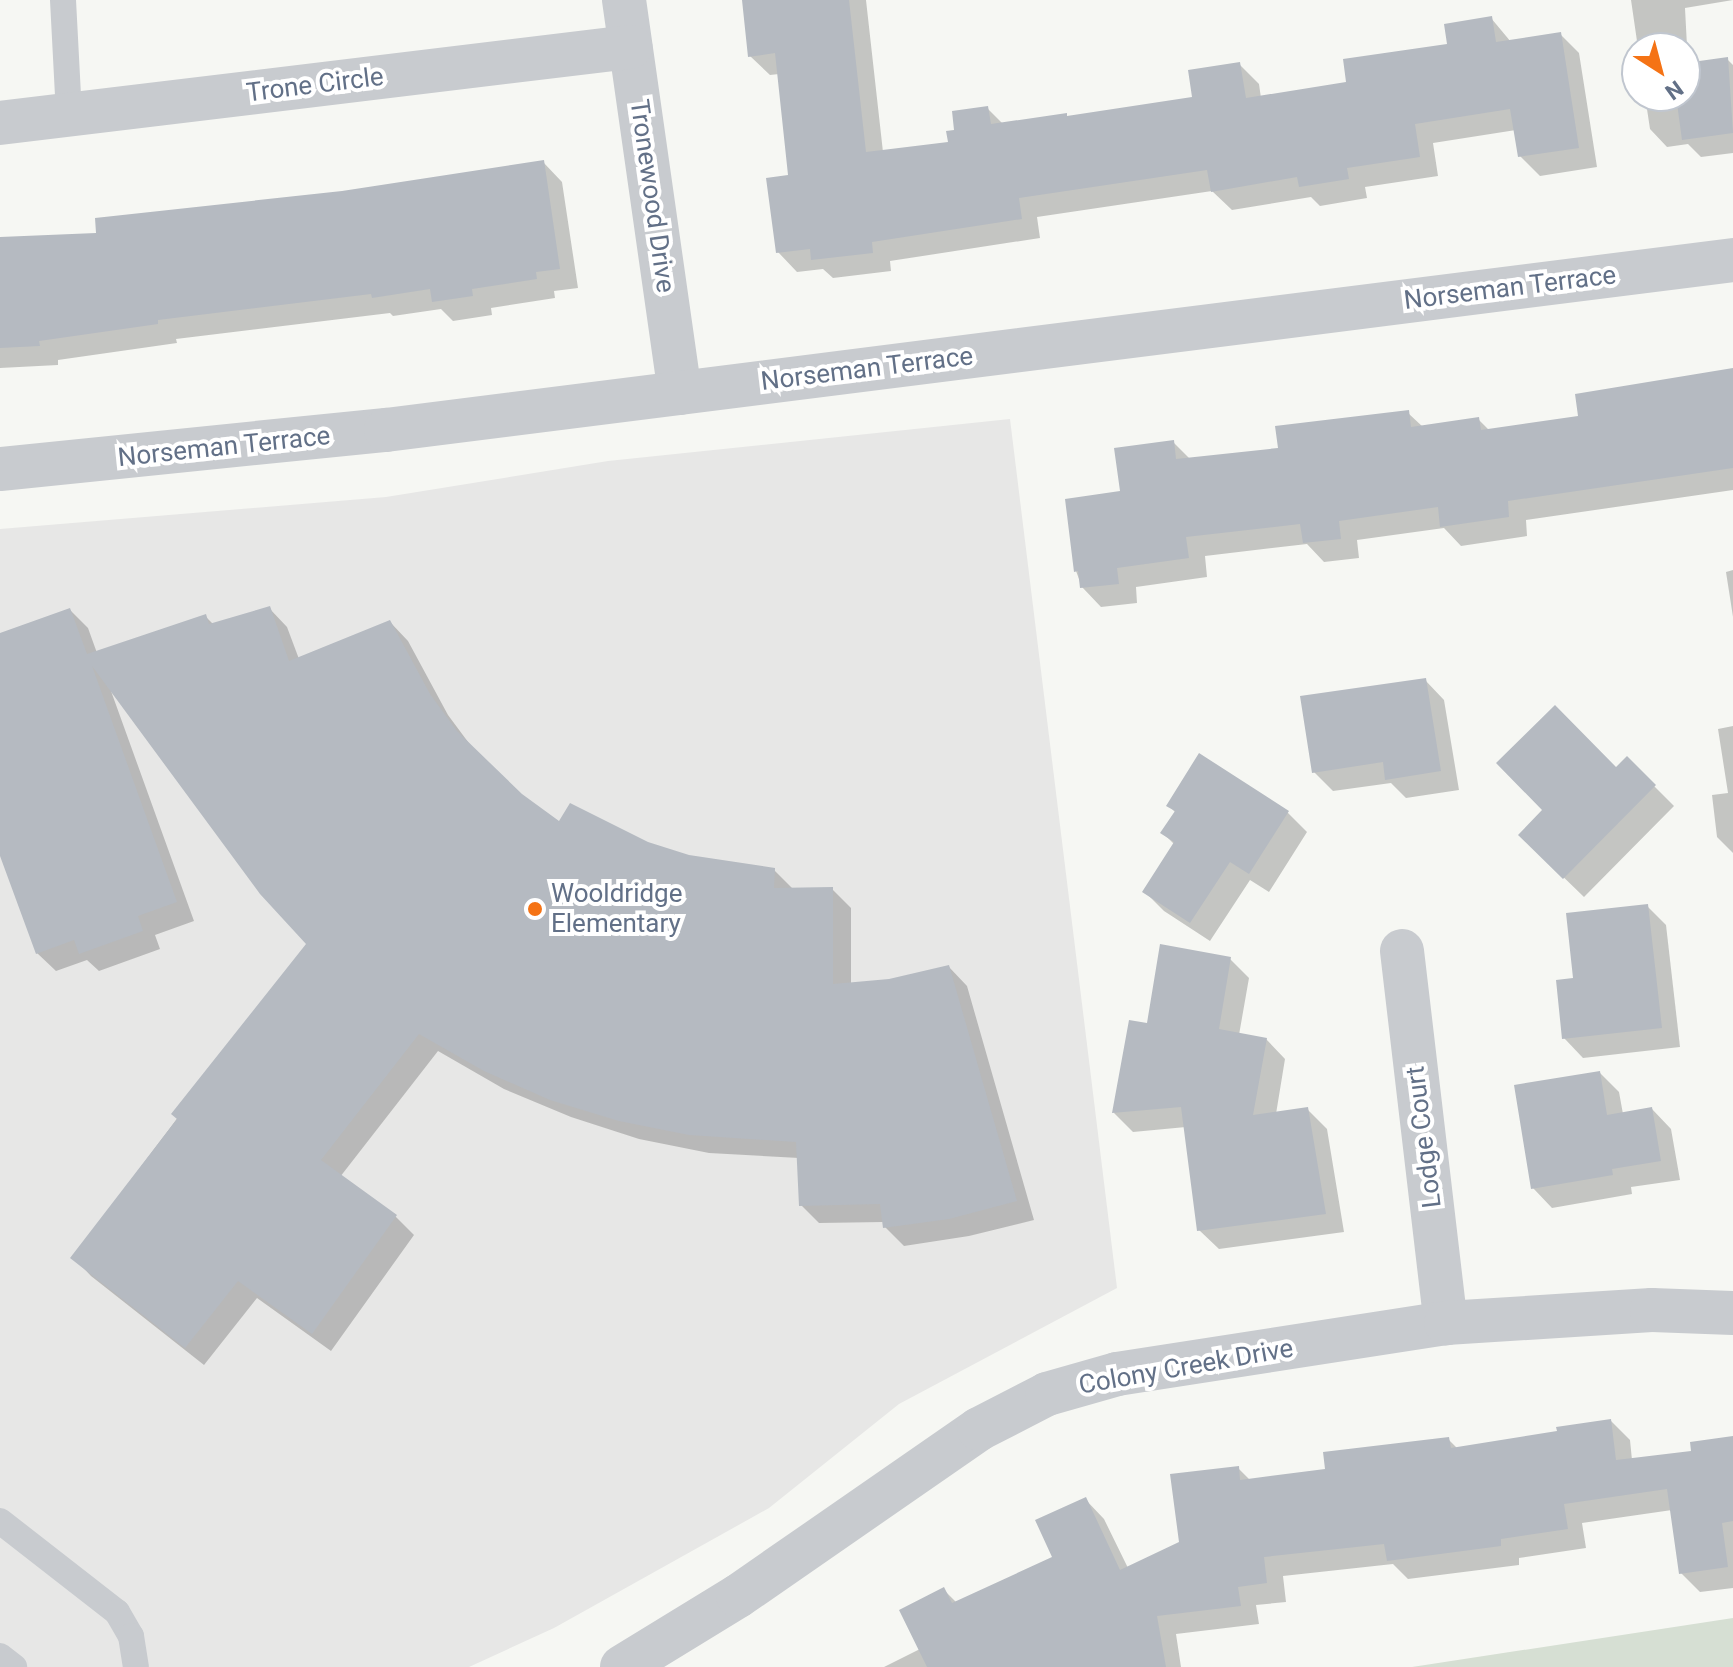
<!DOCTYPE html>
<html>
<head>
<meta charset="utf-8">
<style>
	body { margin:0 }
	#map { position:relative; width:1733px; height:1667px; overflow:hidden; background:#f6f7f3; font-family:Roboto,sans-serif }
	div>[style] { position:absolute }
	.built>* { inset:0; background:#e7e7e6 }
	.green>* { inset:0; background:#d6dfd3 }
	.shadow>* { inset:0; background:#0003 }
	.building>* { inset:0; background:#b5bac1 }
	.service>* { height:26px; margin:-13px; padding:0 13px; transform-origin:13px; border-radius:13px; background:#c8cbcf }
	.minor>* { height:44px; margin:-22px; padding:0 22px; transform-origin:22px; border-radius:22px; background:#c8cbcf }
	.dots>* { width:22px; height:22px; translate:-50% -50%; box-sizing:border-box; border:4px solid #fff; border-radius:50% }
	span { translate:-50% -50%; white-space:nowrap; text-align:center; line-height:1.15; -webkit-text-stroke:8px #fff; paint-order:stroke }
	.street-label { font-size:26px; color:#627087 }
	.poi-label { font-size:26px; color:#627087 }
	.left { translate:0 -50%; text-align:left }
	.north { position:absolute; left:1621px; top:32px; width:80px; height:80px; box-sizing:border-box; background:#fff; border:2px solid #c0c6cf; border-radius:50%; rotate:144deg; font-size:22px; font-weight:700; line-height:32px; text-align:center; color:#627087 }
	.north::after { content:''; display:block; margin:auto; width:28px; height:36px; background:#f57315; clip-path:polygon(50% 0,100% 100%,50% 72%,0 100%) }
</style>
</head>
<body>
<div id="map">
	<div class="built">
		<div style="clip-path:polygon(1010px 419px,1117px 1288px,899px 1404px,769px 1508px,554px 1628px,469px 1667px,0 1667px,0 529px,386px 497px,608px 461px)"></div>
	</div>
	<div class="green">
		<div style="clip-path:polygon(1733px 1618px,1733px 1667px,1412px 1667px)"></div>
	</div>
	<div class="shadow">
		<div style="clip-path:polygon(744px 0,866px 0,883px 152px,950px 144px,957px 132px,987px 108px,1003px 124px,1066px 115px,1069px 118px,1194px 98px,1239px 64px,1259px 84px,1261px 98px,1349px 84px,1449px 46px,1491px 18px,1511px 42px,1560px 34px,1579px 53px,1597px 167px,1540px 176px,1520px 156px,1516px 130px,1433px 143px,1438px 176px,1365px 187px,1367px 198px,1320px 206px,1311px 197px,1232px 210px,1212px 191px,1037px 217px,1040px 238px,890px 261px,891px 271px,833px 278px,823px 269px,797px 272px,778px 252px,790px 177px,779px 74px,770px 75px,750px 56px)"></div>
		<div style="clip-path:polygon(1631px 0,1733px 0,1685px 8px,1688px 65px,1727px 59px,1733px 65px,1733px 153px,1701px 157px,1688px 144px,1667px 147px,1650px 129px,1645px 96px,1685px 96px,1685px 48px,1638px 48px)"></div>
		<div style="clip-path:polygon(543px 162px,562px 182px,578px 288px,554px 291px,555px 298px,491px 308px,492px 315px,453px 321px,441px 309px,393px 316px,390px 313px,176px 339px,177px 343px,58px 360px,58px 365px,0 368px,0 238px,98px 235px)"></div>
		<div style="clip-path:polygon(1733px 370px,1733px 490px,1526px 520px,1527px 536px,1461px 546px,1444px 528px,1357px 540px,1359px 558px,1324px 562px,1307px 544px,1205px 556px,1207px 577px,1136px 587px,1137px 603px,1101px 607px,1082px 587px,1076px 571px,1122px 493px,1173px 442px,1191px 460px,1280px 449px,1408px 413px,1423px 427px,1478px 419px,1490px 431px,1580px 418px)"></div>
		<div style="clip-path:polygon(1733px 570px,1733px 617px,1726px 572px)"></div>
		<div style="clip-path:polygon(269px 608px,287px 627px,299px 659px,390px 622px,408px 641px,448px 715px,474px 750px,521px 796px,560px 823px,688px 857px,774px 870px,794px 890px,832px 889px,851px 908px,851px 985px,889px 981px,949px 967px,967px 986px,1034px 1220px,969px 1236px,904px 1246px,885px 1227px,884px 1222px,819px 1223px,801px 1205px,799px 1158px,709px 1153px,639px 1139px,571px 1117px,504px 1089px,438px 1051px,340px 1177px,396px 1217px,414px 1235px,331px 1351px,257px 1298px,204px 1365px,91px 1276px,73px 1257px,309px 943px,111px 691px,194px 921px,155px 935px,160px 949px,99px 971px,87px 960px,56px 971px,37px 953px,0 850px,0 635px,70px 610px,88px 628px,97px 653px,206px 617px,214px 625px)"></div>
		<div style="clip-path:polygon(1425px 680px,1444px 700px,1459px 790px,1406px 798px,1391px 783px,1333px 791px,1314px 772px)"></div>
		<div style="clip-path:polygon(1733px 726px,1733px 853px,1717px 837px,1712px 795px,1728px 793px,1718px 729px)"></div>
		<div style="clip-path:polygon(1627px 759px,1674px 806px,1584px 897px,1520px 835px,1545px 810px,1616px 770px)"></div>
		<div style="clip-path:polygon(1168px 805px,1288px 813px,1307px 832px,1269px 892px,1250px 880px,1210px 941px,1164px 911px,1145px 892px,1175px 845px,1163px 833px,1176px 813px)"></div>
		<div style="clip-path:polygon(1647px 906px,1666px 925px,1680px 1047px,1583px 1058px,1564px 1038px,1575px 980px)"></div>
		<div style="clip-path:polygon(1230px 959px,1249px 978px,1239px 1035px,1266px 1039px,1285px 1059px,1276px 1114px,1307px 1109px,1327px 1129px,1344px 1232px,1219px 1249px,1199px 1230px,1186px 1127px,1133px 1132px,1114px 1113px,1148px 1025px)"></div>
		<div style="clip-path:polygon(1600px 1073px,1619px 1092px,1623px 1114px,1652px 1109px,1671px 1129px,1680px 1180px,1631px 1187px,1632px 1194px,1552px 1208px,1533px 1188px)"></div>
		<div style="clip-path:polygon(1611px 1421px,1630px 1440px,1632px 1460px,1693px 1452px,1733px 1438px,1733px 1588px,1700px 1592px,1681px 1573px,1672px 1510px,1582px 1523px,1586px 1548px,1519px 1558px,1519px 1565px,1408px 1579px,1393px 1564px,1283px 1576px,1286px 1602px,1256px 1605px,1259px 1624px,1176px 1634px,1181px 1667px,884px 1667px,920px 1649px,944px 1590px,957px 1603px,1055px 1558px,1085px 1499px,1104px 1519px,1128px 1568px,1181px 1543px,1238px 1468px,1250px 1480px,1327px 1470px,1449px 1440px,1458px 1449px,1559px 1433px)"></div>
	</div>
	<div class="building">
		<div style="clip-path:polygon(742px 0,849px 0,866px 152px,948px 142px,946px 131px,954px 130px,952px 111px,988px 106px,991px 124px,1067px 113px,1067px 116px,1192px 97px,1188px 70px,1240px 62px,1246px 98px,1346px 82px,1343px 59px,1447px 44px,1444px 24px,1492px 16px,1496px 42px,1561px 32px,1579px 148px,1518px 157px,1510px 109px,1415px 124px,1420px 157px,1347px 168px,1349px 179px,1299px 187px,1297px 177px,1211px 192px,1207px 170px,1019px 198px,1022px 219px,872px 242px,873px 253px,811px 260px,810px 249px,776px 253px,766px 178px,788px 175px,775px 53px,748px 57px)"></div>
		<div style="clip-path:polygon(1728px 57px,1733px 133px,1682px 140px,1676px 96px,1685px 96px,1685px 63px)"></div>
		<div style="clip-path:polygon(544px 160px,560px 269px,536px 272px,537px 279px,472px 289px,473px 296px,432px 302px,430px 289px,372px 298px,371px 294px,158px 320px,158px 324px,39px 341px,40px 346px,0 348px,0 237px,96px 233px,95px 218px,342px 191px)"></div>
		<div style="clip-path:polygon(1733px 368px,1733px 468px,1508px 501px,1509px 517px,1440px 527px,1438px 507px,1339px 521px,1341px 539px,1303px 543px,1300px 524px,1186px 537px,1189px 558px,1117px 568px,1119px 584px,1080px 588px,1078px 571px,1074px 572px,1065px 499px,1120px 491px,1114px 448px,1174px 440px,1176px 459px,1278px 448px,1275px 426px,1409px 410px,1411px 427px,1479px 417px,1481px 430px,1578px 416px,1575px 394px)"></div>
		<div style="clip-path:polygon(270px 606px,289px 661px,390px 620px,430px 694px,457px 731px,522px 794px,559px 821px,570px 803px,648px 842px,689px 855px,775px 868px,774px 888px,833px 887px,833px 984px,889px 979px,949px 965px,1017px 1201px,949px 1219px,883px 1228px,880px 1204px,799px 1206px,796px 1142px,689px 1135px,619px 1121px,550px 1100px,484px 1071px,419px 1034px,321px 1160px,397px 1215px,312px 1334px,238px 1281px,185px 1348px,70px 1258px,177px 1119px,171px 1114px,306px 944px,260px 894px,92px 666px,177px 902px,138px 916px,143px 931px,79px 954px,74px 940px,36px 954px,0 856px,0 633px,70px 608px,87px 654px,206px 614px,209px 624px)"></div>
		<div style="clip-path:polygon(1426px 678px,1441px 771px,1385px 780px,1383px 762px,1312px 773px,1300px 696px)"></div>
		<div style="clip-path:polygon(1555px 705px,1616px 767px,1627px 756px,1656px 785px,1563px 879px,1518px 835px,1542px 810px,1496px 763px)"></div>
		<div style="clip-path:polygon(1199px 753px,1289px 811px,1249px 874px,1230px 862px,1190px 923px,1142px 892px,1174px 842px,1160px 833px,1175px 811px,1166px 806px)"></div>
		<div style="clip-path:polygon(1648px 904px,1662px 1028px,1562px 1039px,1556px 980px,1573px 978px,1566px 913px)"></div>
		<div style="clip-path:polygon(1160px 944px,1231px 957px,1219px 1029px,1267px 1038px,1253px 1115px,1308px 1107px,1326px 1214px,1197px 1231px,1181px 1107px,1112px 1113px,1129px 1020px,1147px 1023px)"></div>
		<div style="clip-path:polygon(1600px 1071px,1607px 1115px,1652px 1107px,1661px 1161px,1612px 1169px,1613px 1175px,1531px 1189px,1514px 1085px)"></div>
		<div style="clip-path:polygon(1611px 1419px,1616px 1460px,1691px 1451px,1690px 1442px,1733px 1436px,1733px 1521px,1722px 1523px,1728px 1567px,1679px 1574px,1667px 1489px,1564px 1504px,1568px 1529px,1501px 1539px,1501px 1546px,1387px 1561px,1384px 1544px,1264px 1557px,1267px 1583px,1238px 1587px,1241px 1606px,1157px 1616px,1166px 1667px,927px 1667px,899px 1610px,944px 1587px,952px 1603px,1052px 1557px,1035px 1520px,1086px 1497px,1120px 1570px,1179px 1542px,1170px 1474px,1239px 1466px,1240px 1480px,1325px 1469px,1323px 1452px,1449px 1437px,1451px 1448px,1557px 1431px,1556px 1427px)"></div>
	</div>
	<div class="service">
		<div style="left:63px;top:0;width:114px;rotate:87deg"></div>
		<div style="left:0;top:1521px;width:148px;rotate:37.9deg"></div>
		<div style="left:117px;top:1612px;width:28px;rotate:60deg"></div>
		<div style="left:131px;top:1636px;width:31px;rotate:81deg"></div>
		<div style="left:0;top:1656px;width:18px;rotate:38deg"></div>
	</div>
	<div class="minor">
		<div style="left:624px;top:0;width:397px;rotate:81.9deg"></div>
		<div style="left:0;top:123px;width:635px;rotate:-6.88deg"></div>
		<div style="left:0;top:469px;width:388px;rotate:-5.8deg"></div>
		<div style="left:386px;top:430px;width:1358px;rotate:-7.19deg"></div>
		<div style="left:1402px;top:951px;width:375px;rotate:83.3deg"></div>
		<div style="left:622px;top:1667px;width:136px;rotate:-31.5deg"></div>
		<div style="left:738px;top:1596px;width:293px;rotate:-34.7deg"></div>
		<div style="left:979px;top:1429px;width:76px;rotate:-27.2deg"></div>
		<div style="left:1047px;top:1394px;width:73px;rotate:-15.9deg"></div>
		<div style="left:1117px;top:1374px;width:333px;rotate:-8.8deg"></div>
		<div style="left:1446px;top:1323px;width:206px;rotate:-3.6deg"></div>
		<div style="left:1652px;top:1310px;width:81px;rotate:2.1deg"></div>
	</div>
	<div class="dots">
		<div style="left:535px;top:909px;background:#f57315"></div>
	</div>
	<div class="street-label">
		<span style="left:315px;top:85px;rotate:-7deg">Trone Circle</span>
		<span style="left:652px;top:196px;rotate:82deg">Tronewood Drive</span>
		<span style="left:1510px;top:288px;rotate:-7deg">Norseman Terrace</span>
		<span style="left:867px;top:369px;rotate:-7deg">Norseman Terrace</span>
		<span style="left:224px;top:447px;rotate:-6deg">Norseman Terrace</span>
		<span style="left:1424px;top:1137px;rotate:-97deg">Lodge Court</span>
		<span style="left:1186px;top:1367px;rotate:-10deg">Colony Creek Drive</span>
	</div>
	<div class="poi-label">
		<span class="left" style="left:551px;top:909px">Wooldridge<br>Elementary</span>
	</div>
	<div class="north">N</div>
</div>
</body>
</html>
